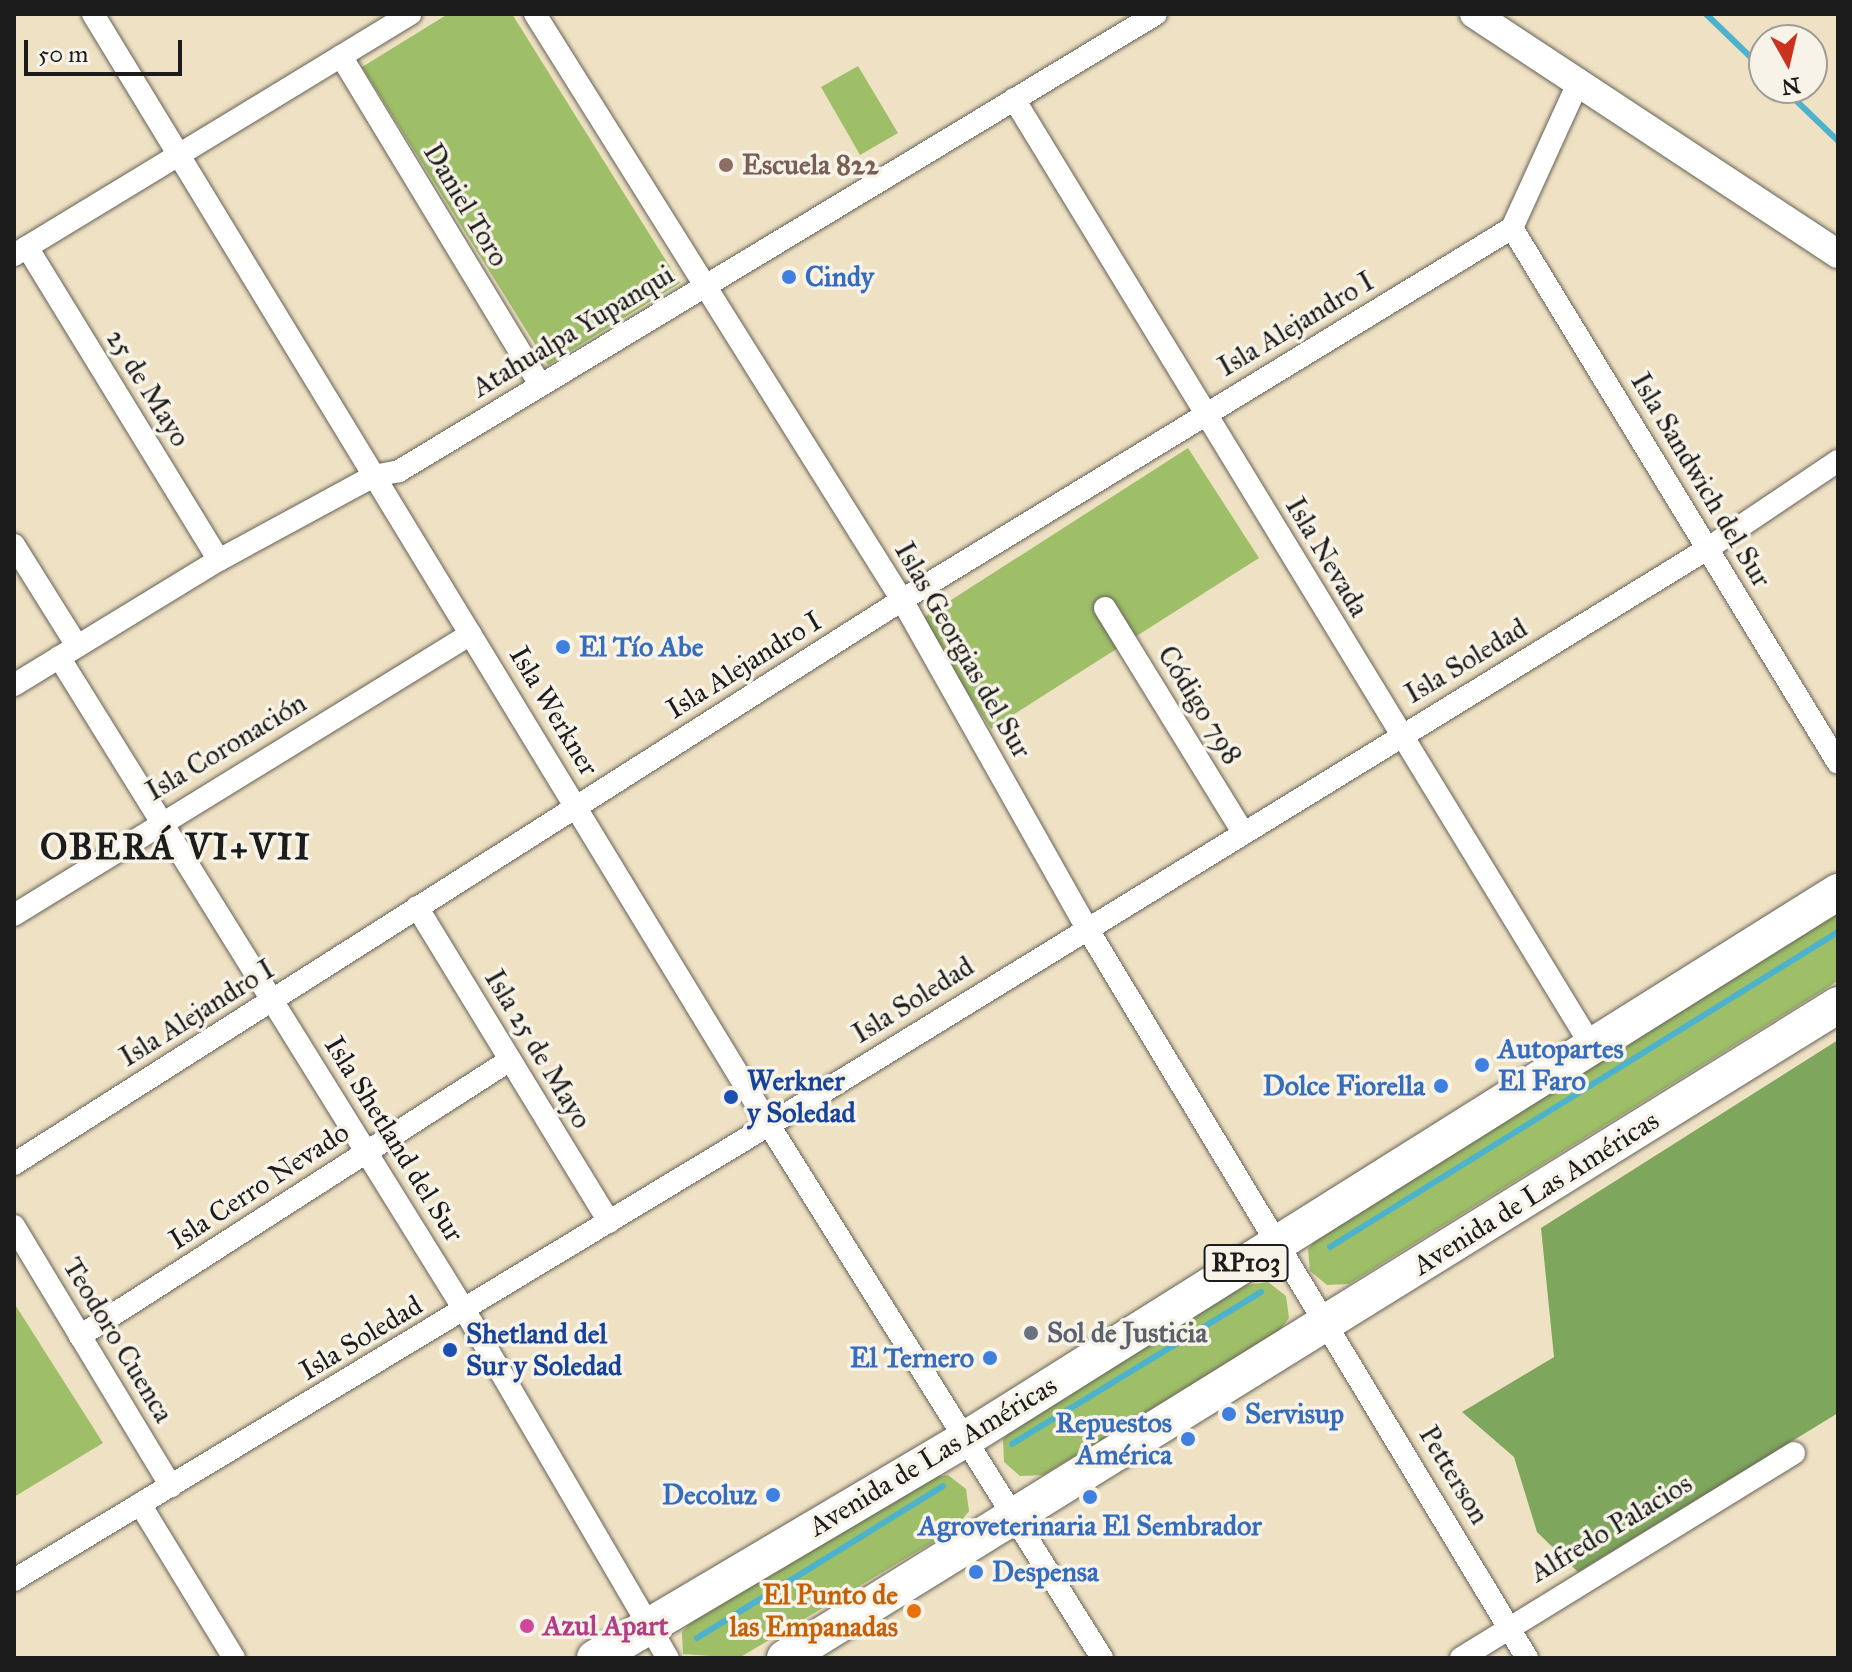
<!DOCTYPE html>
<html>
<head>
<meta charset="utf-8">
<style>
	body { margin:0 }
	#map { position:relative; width:1852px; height:1672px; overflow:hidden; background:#efe2c4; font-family:"IM FELL Great Primer",serif }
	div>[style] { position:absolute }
	.green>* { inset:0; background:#9ebf68 }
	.forest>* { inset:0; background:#7ea65c }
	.stream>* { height:6px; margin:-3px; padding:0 3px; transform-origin:3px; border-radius:3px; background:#4db3cc }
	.roads { filter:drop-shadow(0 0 2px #666157) drop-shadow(0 0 2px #666157) }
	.minor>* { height:22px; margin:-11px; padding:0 11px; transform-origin:11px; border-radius:11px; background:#fff }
	.tertiary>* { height:28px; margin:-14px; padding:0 14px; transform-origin:14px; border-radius:14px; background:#fff }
	.primary>* { height:36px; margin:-18px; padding:0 18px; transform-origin:18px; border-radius:18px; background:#fff }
	.dots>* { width:22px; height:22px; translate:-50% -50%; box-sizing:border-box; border:4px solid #f7f3e8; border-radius:50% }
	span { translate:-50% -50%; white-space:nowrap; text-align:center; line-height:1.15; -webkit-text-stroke:7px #f7f3e8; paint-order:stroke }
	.shield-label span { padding:2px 6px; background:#f7f3e8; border:2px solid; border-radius:6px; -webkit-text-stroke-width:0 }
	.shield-label { font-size:26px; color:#1c1c1c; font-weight:700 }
	.education-label { font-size:28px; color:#785e54; font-weight:700 }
	.left { translate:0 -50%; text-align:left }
	.street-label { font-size:28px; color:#1c1c1c }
	.shop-label { font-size:28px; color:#366cbe; font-weight:700 }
	.right { translate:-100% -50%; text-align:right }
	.transit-label { font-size:28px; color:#164399; font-weight:700 }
	.worship-label { font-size:28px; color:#5b616d; font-weight:700 }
	.food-label { font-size:28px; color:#c56008; font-weight:700 }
	.hotel-label { font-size:28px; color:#b23c85; font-weight:700 }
	.district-label { font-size:36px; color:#1c1c1c; font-weight:700; letter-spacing:2px }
	.frame { position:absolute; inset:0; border:16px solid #1c1c1c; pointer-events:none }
	.north { position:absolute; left:1748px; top:24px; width:80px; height:80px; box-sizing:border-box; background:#f7f3e8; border:2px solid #9f9d96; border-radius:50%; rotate:172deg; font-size:22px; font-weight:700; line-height:32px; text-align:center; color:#1c1c1c }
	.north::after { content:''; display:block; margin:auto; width:28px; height:36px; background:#c8321e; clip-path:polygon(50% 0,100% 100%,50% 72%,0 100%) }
	.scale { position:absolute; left:24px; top:40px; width:158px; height:36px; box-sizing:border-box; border:4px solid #1c1c1c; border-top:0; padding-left:10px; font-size:24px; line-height:28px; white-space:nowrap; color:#1c1c1c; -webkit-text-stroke:6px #f7f3e8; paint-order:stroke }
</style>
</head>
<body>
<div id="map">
	<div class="green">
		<div style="clip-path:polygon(448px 14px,512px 14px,680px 283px,548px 365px,362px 67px)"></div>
		<div style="clip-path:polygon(858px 66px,898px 133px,860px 155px,821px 87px)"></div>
		<div style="clip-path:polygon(1188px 448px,1259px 558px,991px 729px,920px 620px)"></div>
		<div style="clip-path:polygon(1838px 911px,1838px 981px,1349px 1284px,1327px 1285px,1310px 1271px,1308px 1249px,1323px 1232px)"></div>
		<div style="clip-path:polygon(1268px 1282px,1286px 1296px,1289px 1318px,1275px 1337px,1043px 1475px,1020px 1476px,1004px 1462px,1003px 1439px,1018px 1423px,1246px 1285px)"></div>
		<div style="clip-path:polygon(14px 1303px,103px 1443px,14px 1497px)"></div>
		<div style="clip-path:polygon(948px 1475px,966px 1489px,969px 1511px,955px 1529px,739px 1658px,683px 1654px,682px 1632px,697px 1616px,925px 1478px)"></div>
	</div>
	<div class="forest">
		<div style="clip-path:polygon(1838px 1040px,1838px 1413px,1578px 1572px,1537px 1532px,1514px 1457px,1462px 1412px,1554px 1357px,1541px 1228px)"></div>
	</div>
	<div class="stream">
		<div style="left:1706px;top:14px;width:81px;rotate:44deg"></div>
		<div style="left:1783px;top:88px;width:76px;rotate:43.9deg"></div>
		<div style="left:1330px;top:1247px;width:598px;rotate:-31.8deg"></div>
		<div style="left:1012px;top:1444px;width:292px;rotate:-31.4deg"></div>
		<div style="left:697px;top:1638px;width:289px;rotate:-31.7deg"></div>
	</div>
	<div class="roads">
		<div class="minor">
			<div style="left:93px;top:14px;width:1300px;rotate:58.68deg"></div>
			<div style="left:769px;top:1125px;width:628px;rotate:58deg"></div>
			<div style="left:535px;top:14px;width:691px;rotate:57.94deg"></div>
			<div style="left:902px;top:600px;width:377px;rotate:60.6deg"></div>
			<div style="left:1087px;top:928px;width:852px;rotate:58.92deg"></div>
			<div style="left:341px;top:56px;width:385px;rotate:58.8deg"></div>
			<div style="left:1014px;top:99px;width:1108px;rotate:58.62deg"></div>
			<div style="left:1512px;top:228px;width:626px;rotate:58.64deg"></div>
			<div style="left:1512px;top:228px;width:159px;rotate:-65.5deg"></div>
			<div style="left:27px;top:247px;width:367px;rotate:58.5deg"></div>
			<div style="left:14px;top:255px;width:464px;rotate:-31.3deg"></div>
			<div style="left:14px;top:545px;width:119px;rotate:58deg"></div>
			<div style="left:1105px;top:608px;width:263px;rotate:58.4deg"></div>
			<div style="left:59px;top:657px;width:770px;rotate:58.17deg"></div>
			<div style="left:465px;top:1311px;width:402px;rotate:59.7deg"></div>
			<div style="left:14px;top:685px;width:240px;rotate:-31.4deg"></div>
			<div style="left:219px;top:560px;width:176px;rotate:-28.5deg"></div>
			<div style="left:374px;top:476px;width:25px;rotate:-11deg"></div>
			<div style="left:399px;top:471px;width:884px;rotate:-31.12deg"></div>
			<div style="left:417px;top:907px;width:369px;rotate:58.6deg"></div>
			<div style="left:14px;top:915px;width:536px;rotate:-31.59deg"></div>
			<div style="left:14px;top:1164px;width:1052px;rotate:-32.42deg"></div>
			<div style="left:902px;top:600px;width:714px;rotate:-31.38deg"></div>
			<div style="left:14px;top:1226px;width:304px;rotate:58.9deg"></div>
			<div style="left:80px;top:1336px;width:511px;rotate:-32.69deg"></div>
			<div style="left:140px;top:1504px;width:180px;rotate:58.6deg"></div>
			<div style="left:14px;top:1580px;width:882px;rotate:-31.08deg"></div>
			<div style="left:769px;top:1125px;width:1101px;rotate:-31.55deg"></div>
			<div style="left:1707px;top:549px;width:158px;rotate:-33.9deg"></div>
			<div style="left:1461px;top:1658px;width:391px;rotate:-31.6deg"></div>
		</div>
		<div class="tertiary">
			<div style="left:1474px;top:14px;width:436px;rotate:33.4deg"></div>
		</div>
		<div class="primary">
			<div style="left:595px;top:1658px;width:429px;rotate:-30.6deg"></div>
			<div style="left:964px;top:1440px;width:1032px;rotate:-32.09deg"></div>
			<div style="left:785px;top:1658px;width:1239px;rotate:-31.8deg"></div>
		</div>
	</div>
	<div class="dots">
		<div style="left:726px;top:165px;background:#8d6e63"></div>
		<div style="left:789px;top:277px;background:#3f7fe0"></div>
		<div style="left:563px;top:647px;background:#3f7fe0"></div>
		<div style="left:1482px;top:1065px;background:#3f7fe0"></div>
		<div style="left:1441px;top:1086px;background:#3f7fe0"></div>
		<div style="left:731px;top:1097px;background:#1a4fb4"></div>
		<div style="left:1031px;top:1333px;background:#6b7280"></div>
		<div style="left:450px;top:1350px;background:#1a4fb4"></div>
		<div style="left:990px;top:1358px;background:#3f7fe0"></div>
		<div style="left:1229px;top:1414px;background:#3f7fe0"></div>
		<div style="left:1188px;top:1439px;background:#3f7fe0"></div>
		<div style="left:773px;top:1495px;background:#3f7fe0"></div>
		<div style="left:1090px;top:1497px;background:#3f7fe0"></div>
		<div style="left:976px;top:1572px;background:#3f7fe0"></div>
		<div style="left:914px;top:1611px;background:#e8710a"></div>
		<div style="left:527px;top:1626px;background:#d1479c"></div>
	</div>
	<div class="shield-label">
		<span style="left:1246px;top:1263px">RP103</span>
	</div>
	<div class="education-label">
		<span class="left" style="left:742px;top:165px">Escuela 822</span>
	</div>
	<div class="street-label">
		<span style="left:466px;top:205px;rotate:59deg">Daniel Toro</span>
		<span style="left:1296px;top:324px;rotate:-31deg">Isla Alejandro I</span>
		<span style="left:573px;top:331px;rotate:-31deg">Atahualpa Yupanqui</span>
		<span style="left:148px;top:388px;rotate:58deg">25 de Mayo</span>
		<span style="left:1701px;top:480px;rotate:59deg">Isla Sandwich del Sur</span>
		<span style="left:1327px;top:557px;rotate:59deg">Isla Nevada</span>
		<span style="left:963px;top:650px;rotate:60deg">Islas Georgias del Sur</span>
		<span style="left:1466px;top:661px;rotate:-31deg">Isla Soledad</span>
		<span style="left:744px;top:665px;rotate:-32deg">Isla Alejandro I</span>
		<span style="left:1200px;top:705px;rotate:58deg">Código 798</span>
		<span style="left:554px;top:711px;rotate:59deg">Isla Werkner</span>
		<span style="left:226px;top:747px;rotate:-31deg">Isla Coronación</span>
		<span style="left:913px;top:1000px;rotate:-32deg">Isla Soledad</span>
		<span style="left:197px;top:1013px;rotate:-32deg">Isla Alejandro I</span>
		<span style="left:538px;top:1049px;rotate:59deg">Isla 25 de Mayo</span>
		<span style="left:394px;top:1139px;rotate:58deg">Isla Shetland del Sur</span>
		<span style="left:259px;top:1186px;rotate:-33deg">Isla Cerro Nevado</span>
		<span style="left:1536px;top:1193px;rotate:-32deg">Avenida de Las Américas</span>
		<span style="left:361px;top:1338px;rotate:-31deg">Isla Soledad</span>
		<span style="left:118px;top:1340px;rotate:59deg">Teodoro Cuenca</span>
		<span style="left:933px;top:1456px;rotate:-31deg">Avenida de Las Américas</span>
		<span style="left:1454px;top:1475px;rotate:59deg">Petterson</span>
		<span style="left:1611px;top:1528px;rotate:-31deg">Alfredo Palacios</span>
	</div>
	<div class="shop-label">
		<span class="left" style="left:805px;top:277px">Cindy</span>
		<span class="left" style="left:579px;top:647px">El Tío Abe</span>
		<span class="left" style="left:1498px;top:1065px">Autopartes<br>El Faro</span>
		<span class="right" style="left:1425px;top:1086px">Dolce Fiorella</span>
		<span class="right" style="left:974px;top:1358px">El Ternero</span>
		<span class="left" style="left:1245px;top:1414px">Servisup</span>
		<span class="right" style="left:1172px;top:1439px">Repuestos<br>América</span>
		<span class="right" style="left:757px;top:1495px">Decoluz</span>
		<span style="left:1090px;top:1526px">Agroveterinaria El Sembrador</span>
		<span class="left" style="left:992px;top:1572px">Despensa</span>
	</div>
	<div class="transit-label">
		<span class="left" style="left:747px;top:1097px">Werkner<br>y Soledad</span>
		<span class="left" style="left:466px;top:1350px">Shetland del<br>Sur y Soledad</span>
	</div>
	<div class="worship-label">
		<span class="left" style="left:1047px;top:1333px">Sol de Justicia</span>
	</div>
	<div class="food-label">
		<span class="right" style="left:898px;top:1611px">El Punto de<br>las Empanadas</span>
	</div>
	<div class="hotel-label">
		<span class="left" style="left:543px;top:1626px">Azul Apart</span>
	</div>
	<div class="district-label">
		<span style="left:176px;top:848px">OBERÁ VI+VII</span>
	</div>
	<div class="frame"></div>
	<div class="north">N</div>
	<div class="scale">50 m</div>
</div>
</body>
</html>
